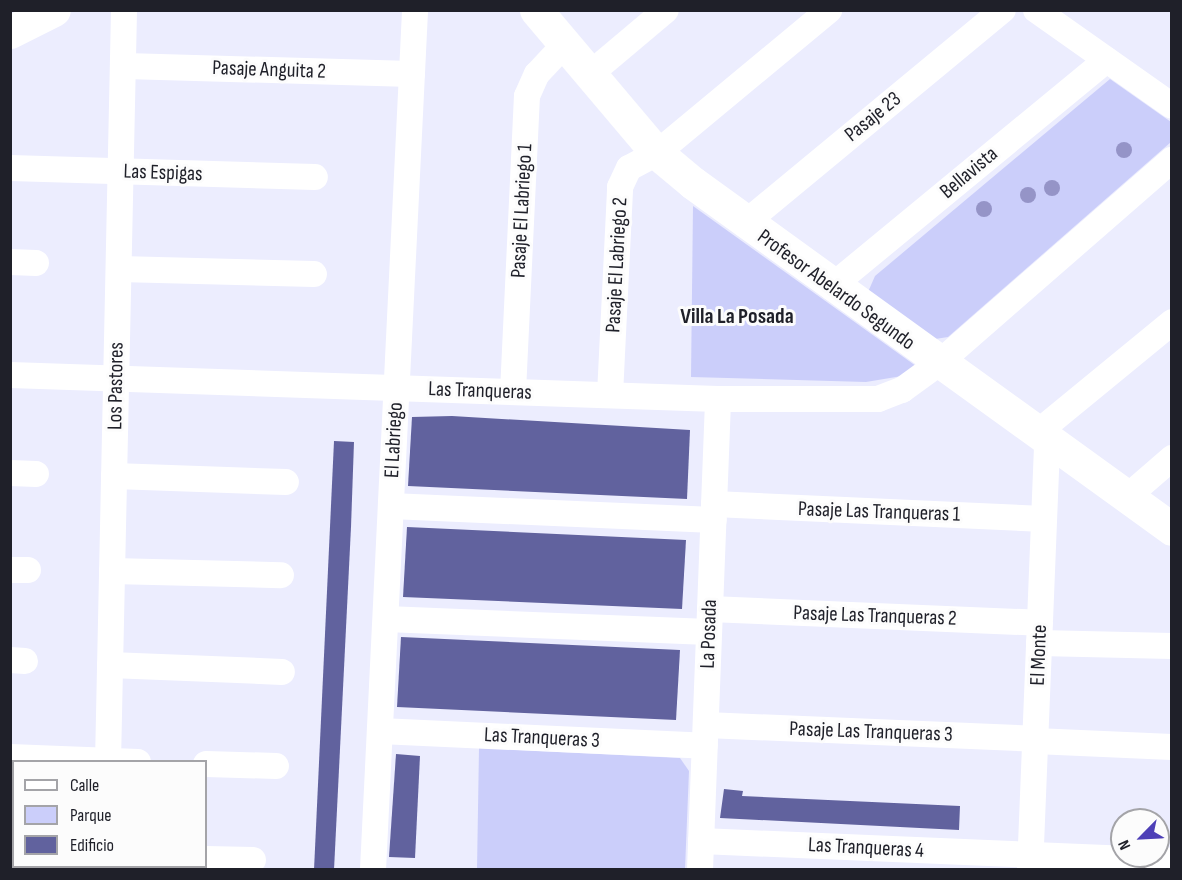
<!DOCTYPE html>
<html>
<head>
<meta charset="utf-8">
<style>
	body { margin:0 }
	#map { position:relative; width:1182px; height:880px; overflow:hidden; background:#ecedfe; font-family:"Sofia Sans Condensed",sans-serif }
	div>[style] { position:absolute }
	.green>* { inset:0; background:#cbcefa }
	.building>* { inset:0; background:#61629e }
	.minor>* { height:26px; margin:-13px; padding:0 13px; transform-origin:13px; border-radius:13px; background:#fff }
	.tertiary>* { height:33px; margin:-16.5px; padding:0 16.5px; transform-origin:16.5px; border-radius:16.5px; background:#fff }
	.trees>* { width:16px; height:16px; margin:-8px; border-radius:50%; background:#9594c7 }
	span { translate:-50% -50%; white-space:nowrap; text-align:center; line-height:1.15; -webkit-text-stroke:6px #fcfcfc; paint-order:stroke }
	.street-label { font-size:21px; color:#1f2029 }
	.neighbourhood-label { font-size:22px; color:#1f2029; font-weight:700 }
	.frame { position:absolute; inset:0; border:12px solid #1f2029; pointer-events:none }
	.legend { position:absolute; left:12px; top:760px; width:195px; height:108px; box-sizing:border-box; background:#fcfcfc; border:2px solid #a4a4a8; margin:0; padding:8px 10px; list-style:none; font-size:18px; color:#1f2029 }
	.legend li { display:flex; align-items:center; gap:12px; height:30px }
	.legend b { width:30px; border:2px solid #a4a4a8 }
	.north { position:absolute; left:1110px; top:808px; width:60px; height:60px; box-sizing:border-box; background:#fcfcfc; border:2px solid #a4a4a8; border-radius:50%; rotate:246deg; font-size:16px; font-weight:700; line-height:24px; text-align:center; color:#1f2029 }
	.north::after { content:''; display:block; margin:auto; width:21px; height:27px; background:#4e40b7; clip-path:polygon(50% 0,100% 100%,50% 72%,0 100%) }
</style>
</head>
<body>
<div id="map">
	<div class="green">
		<div style="clip-path:polygon(1110px 79px,1171px 122px,1171px 142px,948px 337px,929px 340px,868px 292px,875px 276px)"></div>
		<div style="clip-path:polygon(693px 206px,916px 366px,902px 376px,866px 382px,691px 377px)"></div>
		<div style="clip-path:polygon(479px 748px,680px 758px,689px 771px,685px 869px,477px 870px)"></div>
	</div>
	<div class="building">
		<div style="clip-path:polygon(452px 416px,690px 430px,687px 499px,408px 486px,412px 417px)"></div>
		<div style="clip-path:polygon(334px 441px,354px 442px,351px 527px,334px 870px,314px 870px)"></div>
		<div style="clip-path:polygon(407px 527px,686px 540px,682px 609px,403px 597px)"></div>
		<div style="clip-path:polygon(401px 637px,680px 650px,676px 720px,397px 707px)"></div>
		<div style="clip-path:polygon(396px 754px,420px 756px,415px 858px,389px 857px)"></div>
		<div style="clip-path:polygon(724px 789px,743px 791px,742px 796px,960px 806px,959px 830px,720px 818px)"></div>
	</div>
	<div class="minor">
		<div style="left:1036px;top:10px;width:166px;rotate:35.2deg"></div>
		<div style="left:125px;top:66px;width:287px;rotate:1.6deg"></div>
		<div style="left:590px;top:74px;width:99px;rotate:-40.1deg"></div>
		<div style="left:10px;top:168px;width:305px;rotate:1.7deg"></div>
		<div style="left:744px;top:224px;width:336px;rotate:-39.6deg"></div>
		<div style="left:10px;top:262px;width:26px;rotate:2deg"></div>
		<div style="left:119px;top:269px;width:195px;rotate:1.5deg"></div>
		<div style="left:831px;top:287px;width:357px;rotate:-39.5deg"></div>
		<div style="left:10px;top:375px;width:708px;rotate:1.94deg"></div>
		<div style="left:718px;top:399px;width:160px"></div>
		<div style="left:878px;top:399px;width:26px;rotate:-21deg"></div>
		<div style="left:902px;top:390px;width:46px;rotate:-36.1deg"></div>
		<div style="left:939px;top:363px;width:309px;rotate:-41.1deg"></div>
		<div style="left:513px;top:392px;width:296px;rotate:-87.3deg"></div>
		<div style="left:527px;top:96px;width:24px;rotate:-66deg"></div>
		<div style="left:537px;top:74px;width:41px;rotate:-47deg"></div>
		<div style="left:610px;top:395px;width:208px;rotate:-87.2deg"></div>
		<div style="left:620px;top:187px;width:21px;rotate:-65deg"></div>
		<div style="left:629px;top:168px;width:32px;rotate:-28deg"></div>
		<div style="left:657px;top:153px;width:224px;rotate:-39.7deg"></div>
		<div style="left:1037px;top:433px;width:175px;rotate:-39.4deg"></div>
		<div style="left:10px;top:473px;width:26px;rotate:2deg"></div>
		<div style="left:114px;top:476px;width:172px;rotate:2deg"></div>
		<div style="left:1127px;top:497px;width:60px;rotate:-40.9deg"></div>
		<div style="left:714px;top:504px;width:330px;rotate:2.6deg"></div>
		<div style="left:391px;top:506px;width:323px;rotate:2.5deg"></div>
		<div style="left:10px;top:570px;width:18px"></div>
		<div style="left:112px;top:571px;width:169px;rotate:1.4deg"></div>
		<div style="left:710px;top:609px;width:330px;rotate:2.4deg"></div>
		<div style="left:386px;top:619px;width:323px;rotate:2.3deg"></div>
		<div style="left:1039px;top:643px;width:133px;rotate:1.3deg"></div>
		<div style="left:10px;top:660px;width:15px;rotate:4deg"></div>
		<div style="left:110px;top:665px;width:172px;rotate:2.3deg"></div>
		<div style="left:706px;top:725px;width:329px;rotate:2.4deg"></div>
		<div style="left:380px;top:731px;width:325px;rotate:2.6deg"></div>
		<div style="left:1035px;top:741px;width:137px;rotate:2.5deg"></div>
		<div style="left:10px;top:757px;width:128px;rotate:2.2deg"></div>
		<div style="left:108px;top:762px;width:752px;rotate:-88.78deg"></div>
		<div style="left:206px;top:764px;width:70px;rotate:1.6deg"></div>
		<div style="left:701px;top:841px;width:471px;rotate:2.4deg"></div>
		<div style="left:10px;top:852px;width:4px"></div>
		<div style="left:206px;top:859px;width:47px;rotate:1.2deg"></div>
		<div style="left:105px;top:870px;width:4px;rotate:-90deg"></div>
		<div style="left:373px;top:870px;width:861px;rotate:-87.2deg"></div>
		<div style="left:700px;top:870px;width:471px;rotate:-87.8deg"></div>
		<div style="left:1030px;top:870px;width:430px;rotate:-87.7deg"></div>
	</div>
	<div class="tertiary">
		<div style="left:536px;top:10px;width:187px;rotate:49.8deg"></div>
		<div style="left:657px;top:153px;width:47px;rotate:39.8deg"></div>
		<div style="left:693px;top:183px;width:591px;rotate:35.84deg"></div>
		<div style="left:10px;top:32px;width:49px;rotate:-26.6deg"></div>
	</div>
	<div class="trees">
		<div style="left:1124px;top:150px"></div>
		<div style="left:1052px;top:188px"></div>
		<div style="left:1028px;top:195px"></div>
		<div style="left:984px;top:209px"></div>
	</div>
	<div class="street-label">
		<span style="left:269px;top:70px;rotate:2deg">Pasaje Anguita 2</span>
		<span style="left:873px;top:117px;rotate:-39deg">Pasaje 23</span>
		<span style="left:163px;top:173px;rotate:2deg">Las Espigas</span>
		<span style="left:969px;top:173px;rotate:-40deg">Bellavista</span>
		<span style="left:522px;top:211px;rotate:-87deg">Pasaje El Labriego 1</span>
		<span style="left:617px;top:265px;rotate:-87deg">Pasaje El Labriego 2</span>
		<span style="left:836px;top:290px;rotate:36deg">Profesor Abelardo Segundo</span>
		<span style="left:116px;top:386px;rotate:-89deg">Los Pastores</span>
		<span style="left:480px;top:391px;rotate:2deg">Las Tranqueras</span>
		<span style="left:394px;top:440px;rotate:-87deg">El Labriego</span>
		<span style="left:879px;top:512px;rotate:2deg">Pasaje Las Tranqueras 1</span>
		<span style="left:875px;top:616px;rotate:2deg">Pasaje Las Tranqueras 2</span>
		<span style="left:709px;top:634px;rotate:-88deg">La Posada</span>
		<span style="left:1039px;top:655px;rotate:-88deg">El Monte</span>
		<span style="left:871px;top:732px;rotate:2deg">Pasaje Las Tranqueras 3</span>
		<span style="left:542px;top:738px;rotate:3deg">Las Tranqueras 3</span>
		<span style="left:866px;top:848px;rotate:3deg">Las Tranqueras 4</span>
	</div>
	<div class="neighbourhood-label">
		<span style="left:737px;top:317px">Villa La Posada</span>
	</div>
	<div class="frame"></div>
	<ul class="legend">
	<li><b style="height:8px;background:#fff"></b>Calle</li>
	<li><b style="height:16px;background:#cbcefa"></b>Parque</li>
	<li><b style="height:16px;background:#61629e"></b>Edificio</li>
	</ul>
	<div class="north">N</div>
</div>
</body>
</html>
